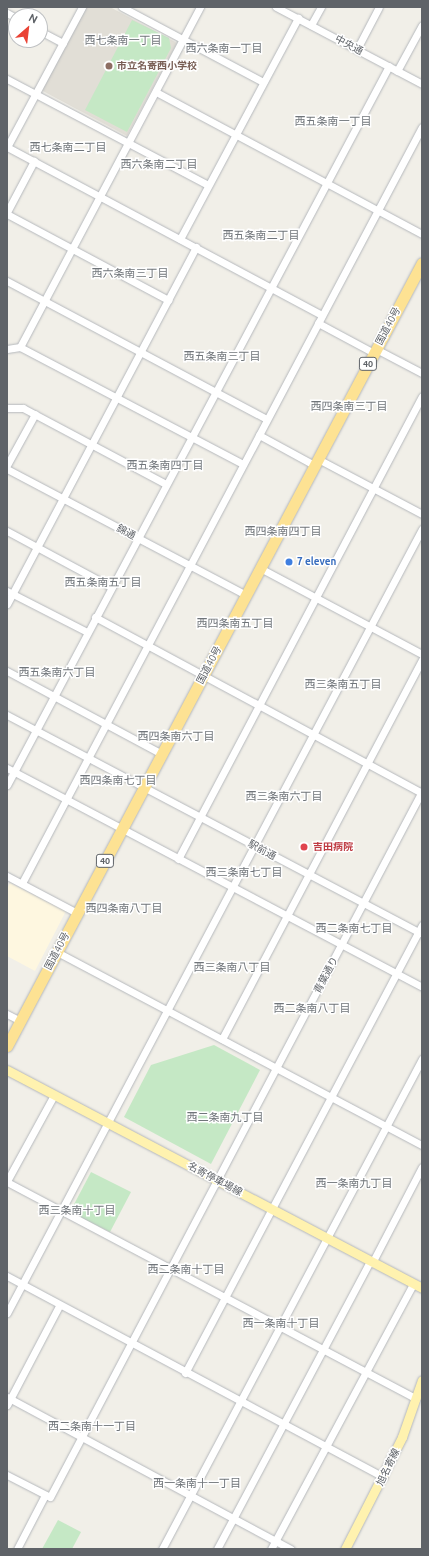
<!DOCTYPE html>
<html>
<head>
<meta charset="utf-8">
<style>
	body { margin:0 }
	#map { position:relative; width:429px; height:1556px; overflow:hidden; background:#f1efe8; font-family:Ubuntu,"Noto Sans JP",sans-serif }
	div>[style] { position:absolute }
	.commercial>* { inset:0; background:#fef7e0 }
	.education>* { inset:0; background:#e1ded6 }
	.green>* { inset:0; background:#c5e8c5 }
	.roads { filter:drop-shadow(0 0 1px #b5b8bc) drop-shadow(0 0 1px #b5b8bc) }
	.minor>* { height:7px; margin:-3.5px; padding:0 3.5px; transform-origin:3.5px; border-radius:3.5px; background:#fff }
	.major>* { height:9px; margin:-4.5px; padding:0 4.5px; transform-origin:4.5px; border-radius:4.5px; background:#fff2af }
	.highway>* { height:11px; margin:-5.5px; padding:0 5.5px; transform-origin:5.5px; border-radius:5.5px; background:#fde293 }
	.dots>* { width:11px; height:11px; translate:-50% -50%; box-sizing:border-box; border:2px solid #fff; border-radius:50% }
	span { translate:-50% -50%; white-space:nowrap; text-align:center; line-height:1.15; -webkit-text-stroke:3px #fff; paint-order:stroke }
	.shield-label span { padding:1px 3px; background:#fff; border:1px solid; border-radius:3px; -webkit-text-stroke-width:0 }
	.shield-label { font-size:9px; color:#5f6368; font-weight:700 }
	.street-label { font-size:10px; color:#5f6368 }
	.education-label { font-size:10px; color:#785e54; font-weight:700 }
	.left { translate:0 -50%; text-align:left }
	.shop-label { font-size:10px; color:#366cbe; font-weight:700 }
	.health-label { font-size:10px; color:#be3a42; font-weight:700 }
	.neighbourhood-label { font-size:11px; color:#70757a }
	.frame { position:absolute; inset:0; border:8px solid #5f6368; pointer-events:none }
	.north { position:absolute; left:8px; top:8px; width:40px; height:40px; box-sizing:border-box; background:#fff; border:1px solid #bfc1c3; border-radius:50%; rotate:28deg; font-size:11px; font-weight:700; line-height:16px; text-align:center; color:#5f6368 }
	.north::after { content:''; display:block; margin:auto; width:14px; height:18px; background:#ea4335; clip-path:polygon(50% 0,100% 100%,50% 72%,0 100%) }
</style>
</head>
<body>
<div id="map">
	<div class="commercial">
		<div style="clip-path:polygon(10px 883px,66px 911px,35px 971px,7px 956px,7px 889px)"></div>
	</div>
	<div class="education">
		<div style="clip-path:polygon(86px 7px,110px 7px,177px 43px,127px 136px,41px 90px)"></div>
	</div>
	<div class="green">
		<div style="clip-path:polygon(132px 20px,169px 38px,171px 48px,127px 132px,85px 110px)"></div>
		<div style="clip-path:polygon(214px 1045px,260px 1070px,211px 1164px,124px 1117px,151px 1065px)"></div>
		<div style="clip-path:polygon(91px 1172px,131px 1192px,110px 1232px,70px 1212px)"></div>
		<div style="clip-path:polygon(58px 1520px,81px 1532px,72px 1549px,42px 1549px)"></div>
	</div>
	<div class="roads">
		<div class="minor">
			<div style="left:122px;top:7px;width:160px;rotate:28deg"></div>
			<div style="left:276px;top:7px;width:165px;rotate:27.8deg"></div>
			<div style="left:7px;top:13px;width:10px;rotate:29deg"></div>
			<div style="left:311px;top:25px;width:21px;rotate:-61deg"></div>
			<div style="left:40px;top:31px;width:26px;rotate:28deg"></div>
			<div style="left:357px;top:49px;width:47px;rotate:-62.4deg"></div>
			<div style="left:397px;top:71px;width:52px;rotate:-61.5deg"></div>
			<div style="left:7px;top:79px;width:227px;rotate:27.8deg"></div>
			<div style="left:156px;top:92px;width:302px;rotate:28.1deg"></div>
			<div style="left:7px;top:147px;width:357px;rotate:28.1deg"></div>
			<div style="left:7px;top:147px;width:159px;rotate:-61.8deg"></div>
			<div style="left:7px;top:212px;width:58px;rotate:-62.1deg"></div>
			<div style="left:7px;top:214px;width:183px;rotate:28.1deg"></div>
			<div style="left:180px;top:239px;width:251px;rotate:-61.9deg"></div>
			<div style="left:7px;top:281px;width:294px;rotate:28deg"></div>
			<div style="left:318px;top:323px;width:64px;rotate:28.2deg"></div>
			<div style="left:20px;top:347px;width:385px;rotate:-62.1deg"></div>
			<div style="left:7px;top:349px;width:13px;rotate:-9deg"></div>
			<div style="left:20px;top:347px;width:252px;rotate:27.7deg"></div>
			<div style="left:376px;top:349px;width:52px;rotate:27.6deg"></div>
			<div style="left:7px;top:408px;width:16px"></div>
			<div style="left:23px;top:408px;width:162px;rotate:28deg"></div>
			<div style="left:259px;top:435px;width:63px;rotate:28.6deg"></div>
			<div style="left:318px;top:459px;width:118px;rotate:27.9deg"></div>
			<div style="left:7px;top:465px;width:58px;rotate:-61.2deg"></div>
			<div style="left:7px;top:469px;width:270px;rotate:27.8deg"></div>
			<div style="left:7px;top:531px;width:118px;rotate:28.3deg"></div>
			<div style="left:260px;top:568px;width:183px;rotate:28deg"></div>
			<div style="left:7px;top:591px;width:90px;rotate:27.1deg"></div>
			<div style="left:7px;top:604px;width:404px;rotate:-62.1deg"></div>
			<div style="left:95px;top:617px;width:371px;rotate:28.3deg"></div>
			<div style="left:7px;top:671px;width:176px;rotate:28.2deg"></div>
			<div style="left:7px;top:715px;width:469px;rotate:27.8deg"></div>
			<div style="left:7px;top:768px;width:469px;rotate:27.8deg"></div>
			<div style="left:7px;top:785px;width:814px;rotate:-62.02deg"></div>
			<div style="left:178px;top:859px;width:523px;rotate:-62.21deg"></div>
			<div style="left:7px;top:876px;width:79px;rotate:27.9deg"></div>
			<div style="left:22px;top:883px;width:855px;rotate:-62.12deg"></div>
			<div style="left:57px;top:952px;width:413px;rotate:27.9deg"></div>
			<div style="left:7px;top:1014px;width:16px;rotate:27deg"></div>
			<div style="left:222px;top:1039px;width:429px;rotate:-62.2deg"></div>
			<div style="left:7px;top:1181px;width:98px;rotate:-61.3deg"></div>
			<div style="left:7px;top:1182px;width:463px;rotate:27.9deg"></div>
			<div style="left:372px;top:1263px;width:108px;rotate:-62.5deg"></div>
			<div style="left:7px;top:1276px;width:427px;rotate:28.1deg"></div>
			<div style="left:7px;top:1313px;width:887px;rotate:-62.11deg"></div>
			<div style="left:185px;top:1373px;width:507px;rotate:-62.12deg"></div>
			<div style="left:7px;top:1397px;width:322px;rotate:28.2deg"></div>
			<div style="left:7px;top:1405px;width:112px;rotate:-62.3deg"></div>
			<div style="left:7px;top:1475px;width:48px;rotate:27.1deg"></div>
			<div style="left:50px;top:1497px;width:798px;rotate:-62.21deg"></div>
			<div style="left:17px;top:1549px;width:61px;rotate:-62.6deg"></div>
			<div style="left:162px;top:1549px;width:555px;rotate:-62.05deg"></div>
			<div style="left:217px;top:1549px;width:326px;rotate:-62deg"></div>
			<div style="left:271px;top:1549px;width:301px;rotate:-61.8deg"></div>
		</div>
		<div class="major">
			<div style="left:7px;top:1070px;width:469px;rotate:27.7deg"></div>
			<div style="left:345px;top:1549px;width:126px;rotate:-63deg"></div>
			<div style="left:402px;top:1437px;width:60px;rotate:-70.7deg"></div>
		</div>
		<div class="highway">
			<div style="left:7px;top:1046px;width:886px;rotate:-62.08deg"></div>
		</div>
	</div>
	<div class="dots">
		<div style="left:109px;top:66px;background:#8d6e63"></div>
		<div style="left:289px;top:562px;background:#3f7fe0"></div>
		<div style="left:304px;top:847px;background:#e0444e"></div>
	</div>
	<div class="shield-label">
		<span style="left:368px;top:364px">40</span>
		<span style="left:105px;top:861px">40</span>
	</div>
	<div class="street-label">
		<span style="left:349px;top:45px;rotate:28deg">中央通</span>
		<span style="left:388px;top:326px;rotate:-62deg">国道40号</span>
		<span style="left:126px;top:532px;rotate:28deg">錦通</span>
		<span style="left:209px;top:665px;rotate:-62deg">国道40号</span>
		<span style="left:262px;top:850px;rotate:28deg">駅前通</span>
		<span style="left:57px;top:951px;rotate:-62deg">国道40号</span>
		<span style="left:326px;top:975px;rotate:-62deg">青葉通り</span>
		<span style="left:215px;top:1179px;rotate:28deg">名寄停車場線</span>
		<span style="left:388px;top:1467px;rotate:-64deg">旭名寄線</span>
	</div>
	<div class="education-label">
		<span class="left" style="left:117px;top:66px">市立名寄西小学校</span>
	</div>
	<div class="shop-label">
		<span class="left" style="left:297px;top:562px">7 eleven</span>
	</div>
	<div class="health-label">
		<span class="left" style="left:313px;top:847px">吉田病院</span>
	</div>
	<div class="neighbourhood-label">
		<span style="left:123px;top:40px">西七条南一丁目</span>
		<span style="left:224px;top:48px">西六条南一丁目</span>
		<span style="left:333px;top:121px">西五条南一丁目</span>
		<span style="left:68px;top:147px">西七条南二丁目</span>
		<span style="left:159px;top:164px">西六条南二丁目</span>
		<span style="left:261px;top:235px">西五条南二丁目</span>
		<span style="left:130px;top:273px">西六条南三丁目</span>
		<span style="left:222px;top:356px">西五条南三丁目</span>
		<span style="left:349px;top:406px">西四条南三丁目</span>
		<span style="left:165px;top:465px">西五条南四丁目</span>
		<span style="left:283px;top:531px">西四条南四丁目</span>
		<span style="left:103px;top:582px">西五条南五丁目</span>
		<span style="left:235px;top:623px">西四条南五丁目</span>
		<span style="left:57px;top:672px">西五条南六丁目</span>
		<span style="left:343px;top:684px">西三条南五丁目</span>
		<span style="left:176px;top:736px">西四条南六丁目</span>
		<span style="left:118px;top:780px">西四条南七丁目</span>
		<span style="left:284px;top:796px">西三条南六丁目</span>
		<span style="left:244px;top:872px">西三条南七丁目</span>
		<span style="left:124px;top:908px">西四条南八丁目</span>
		<span style="left:354px;top:928px">西二条南七丁目</span>
		<span style="left:232px;top:967px">西三条南八丁目</span>
		<span style="left:312px;top:1008px">西二条南八丁目</span>
		<span style="left:225px;top:1117px">西二条南九丁目</span>
		<span style="left:354px;top:1183px">西一条南九丁目</span>
		<span style="left:77px;top:1210px">西三条南十丁目</span>
		<span style="left:186px;top:1269px">西二条南十丁目</span>
		<span style="left:281px;top:1323px">西一条南十丁目</span>
		<span style="left:92px;top:1426px">西二条南十一丁目</span>
		<span style="left:197px;top:1483px">西一条南十一丁目</span>
	</div>
	<div class="frame"></div>
	<div class="north">N</div>
</div>
</body>
</html>
